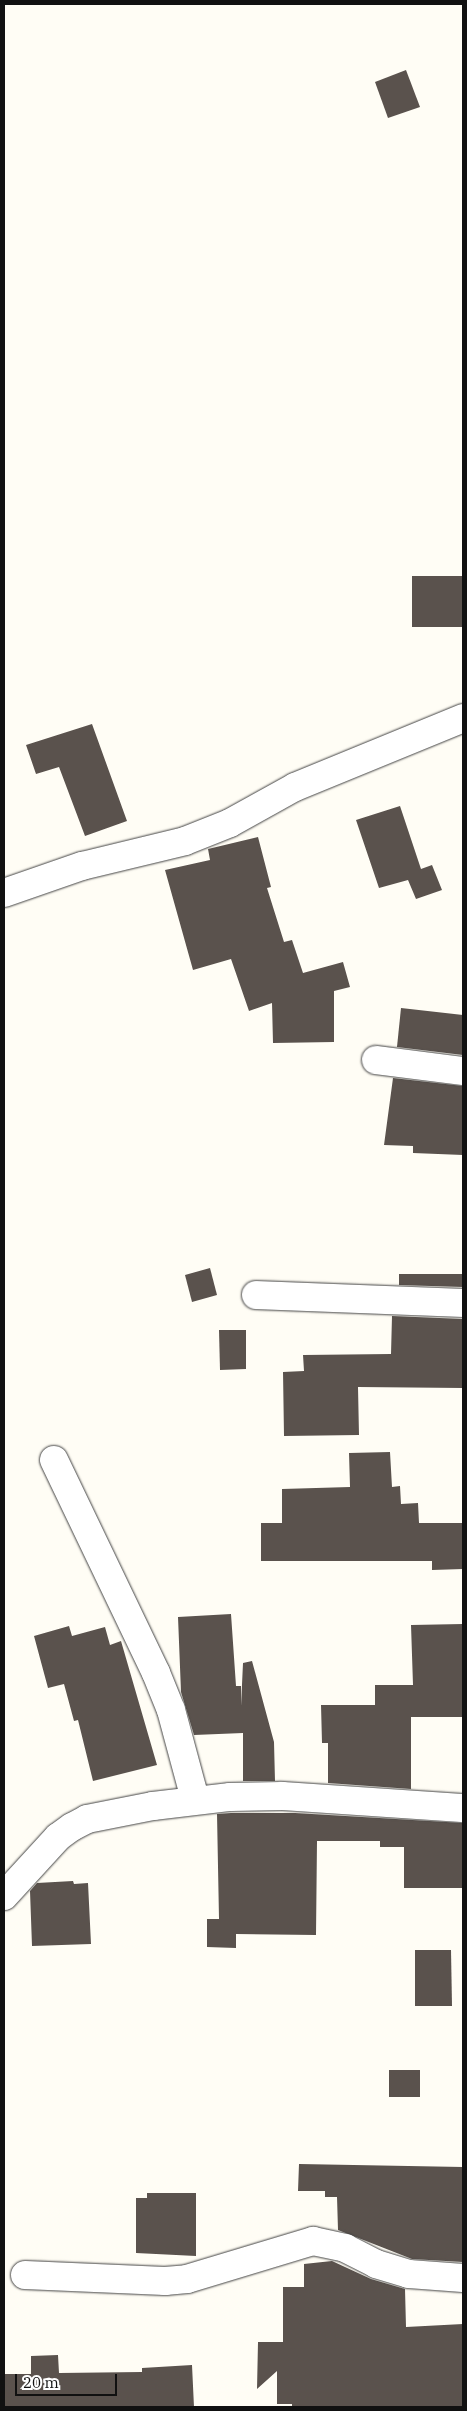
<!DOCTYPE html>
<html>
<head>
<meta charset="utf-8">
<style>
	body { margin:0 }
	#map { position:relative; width:467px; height:2411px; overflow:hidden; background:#fffdf5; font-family:"IBM Plex Serif",serif }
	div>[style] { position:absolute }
	.building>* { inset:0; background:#5a524d }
	.roads { filter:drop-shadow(0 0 1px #444) drop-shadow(0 0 1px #444) }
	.minor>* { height:28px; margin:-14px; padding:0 14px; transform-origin:14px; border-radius:14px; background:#fff }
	span { translate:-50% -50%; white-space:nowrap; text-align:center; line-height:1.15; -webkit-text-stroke:5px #fff; paint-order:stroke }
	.frame { position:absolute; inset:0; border:5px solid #111; pointer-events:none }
	.scale { position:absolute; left:15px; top:2374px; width:102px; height:22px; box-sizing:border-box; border:2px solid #111; border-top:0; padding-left:6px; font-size:15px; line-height:18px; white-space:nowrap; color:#111; -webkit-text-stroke:4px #fff; paint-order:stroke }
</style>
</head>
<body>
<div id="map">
	<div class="building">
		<div style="clip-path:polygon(406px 70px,420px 107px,388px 118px,375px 82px)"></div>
		<div style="clip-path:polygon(412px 576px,463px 576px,463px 627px,412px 627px)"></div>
		<div style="clip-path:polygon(92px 724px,127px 821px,85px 836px,59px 767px,36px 774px,26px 745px)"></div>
		<div style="clip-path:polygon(400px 806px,421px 869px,432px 865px,442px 890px,416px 899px,408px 880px,379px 888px,356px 820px)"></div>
		<div style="clip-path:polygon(258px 837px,271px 887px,267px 888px,284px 942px,292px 940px,303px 973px,343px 962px,350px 987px,334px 991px,334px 1042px,273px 1043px,272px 1003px,249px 1011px,231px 959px,193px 970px,165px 870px,210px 860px,208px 849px)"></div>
		<div style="clip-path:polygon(401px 1008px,463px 1015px,463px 1055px,397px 1047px)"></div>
		<div style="clip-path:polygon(393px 1078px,463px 1086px,463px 1155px,413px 1153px,413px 1146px,384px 1145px)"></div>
		<div style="clip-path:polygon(210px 1268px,217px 1295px,192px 1302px,185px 1275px)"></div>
		<div style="clip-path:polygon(399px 1274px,463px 1274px,463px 1287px,399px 1285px)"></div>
		<div style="clip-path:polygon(392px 1316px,463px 1319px,463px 1388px,358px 1387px,359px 1435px,284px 1436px,283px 1372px,304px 1371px,303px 1355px,391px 1354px)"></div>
		<div style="clip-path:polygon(219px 1330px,246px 1330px,246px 1369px,220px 1370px)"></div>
		<div style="clip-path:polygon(390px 1452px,392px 1487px,400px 1486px,401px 1504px,418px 1503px,419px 1523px,463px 1523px,463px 1569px,432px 1570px,432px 1561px,261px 1561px,261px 1523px,282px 1523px,282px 1489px,350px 1487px,349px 1453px)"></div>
		<div style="clip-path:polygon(231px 1614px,236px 1686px,241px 1686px,241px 1706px,243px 1663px,252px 1661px,274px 1742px,275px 1781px,243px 1781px,243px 1733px,194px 1735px,181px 1692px,178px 1617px)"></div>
		<div style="clip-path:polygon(463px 1624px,463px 1717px,411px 1717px,411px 1789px,328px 1783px,328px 1743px,322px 1743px,321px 1705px,375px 1705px,375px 1685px,413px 1685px,411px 1625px)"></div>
		<div style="clip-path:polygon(69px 1626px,72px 1636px,105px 1627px,110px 1645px,121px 1641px,157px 1765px,93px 1781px,78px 1720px,74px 1721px,64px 1684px,48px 1688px,34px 1636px)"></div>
		<div style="clip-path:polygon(231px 1813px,295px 1813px,463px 1823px,463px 1888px,404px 1888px,404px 1847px,380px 1847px,380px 1841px,317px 1841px,316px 1935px,236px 1934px,236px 1948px,207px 1947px,207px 1919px,219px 1919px,217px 1814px)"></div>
		<div style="clip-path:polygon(73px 1881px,74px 1884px,88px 1883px,91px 1944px,32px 1946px,30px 1891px,37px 1883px)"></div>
		<div style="clip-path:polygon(415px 1950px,451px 1950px,452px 2006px,415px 2006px)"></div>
		<div style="clip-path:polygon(389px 2070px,420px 2070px,420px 2097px,389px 2097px)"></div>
		<div style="clip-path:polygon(299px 2164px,463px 2167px,463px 2262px,412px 2259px,338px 2230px,337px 2197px,325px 2197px,325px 2191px,298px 2191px)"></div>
		<div style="clip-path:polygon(147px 2193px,196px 2193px,196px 2256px,136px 2253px,136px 2198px,147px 2198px)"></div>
		<div style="clip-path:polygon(332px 2261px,371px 2279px,405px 2289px,406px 2327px,463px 2324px,463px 2407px,292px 2407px,292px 2404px,277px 2404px,277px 2371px,257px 2389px,258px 2342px,283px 2342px,283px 2287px,304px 2287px,304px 2264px)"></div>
		<div style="clip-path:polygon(58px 2355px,59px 2373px,142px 2372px,142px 2368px,192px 2365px,194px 2407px,4px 2407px,4px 2374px,31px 2374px,31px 2356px)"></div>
	</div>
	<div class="roads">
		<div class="minor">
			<div style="left:4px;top:893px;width:83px;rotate:-19.1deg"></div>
			<div style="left:82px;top:866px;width:106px;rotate:-13.6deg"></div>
			<div style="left:185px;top:841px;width:48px;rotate:-21.8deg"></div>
			<div style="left:230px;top:823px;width:74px;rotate:-29deg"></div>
			<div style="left:295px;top:787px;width:182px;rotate:-22.3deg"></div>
			<div style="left:376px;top:1060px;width:88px;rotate:7.2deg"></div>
			<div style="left:256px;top:1295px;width:207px;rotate:2.2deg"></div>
			<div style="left:54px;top:1460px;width:236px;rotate:64.4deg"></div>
			<div style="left:156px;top:1673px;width:40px;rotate:68deg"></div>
			<div style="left:171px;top:1710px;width:92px;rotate:74.9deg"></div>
			<div style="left:4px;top:1896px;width:80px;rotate:-47.5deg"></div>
			<div style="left:58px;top:1837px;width:17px;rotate:-36deg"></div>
			<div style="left:72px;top:1827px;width:17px;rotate:-28deg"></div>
			<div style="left:87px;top:1819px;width:67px;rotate:-11.1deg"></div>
			<div style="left:153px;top:1806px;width:78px;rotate:-6.7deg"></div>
			<div style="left:230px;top:1797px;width:52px;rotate:-1.1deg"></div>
			<div style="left:282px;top:1796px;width:181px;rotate:3.8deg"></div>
			<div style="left:25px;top:2275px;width:140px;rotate:2.5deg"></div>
			<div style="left:165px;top:2281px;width:22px;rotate:-5deg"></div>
			<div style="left:187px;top:2279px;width:132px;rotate:-16.8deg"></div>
			<div style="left:313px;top:2241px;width:33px;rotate:12deg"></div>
			<div style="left:345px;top:2248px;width:35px;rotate:27deg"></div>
			<div style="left:376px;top:2264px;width:34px;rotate:17deg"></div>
			<div style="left:409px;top:2274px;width:54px;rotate:4.2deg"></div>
		</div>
	</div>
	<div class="frame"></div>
	<div class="scale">20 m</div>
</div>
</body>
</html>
